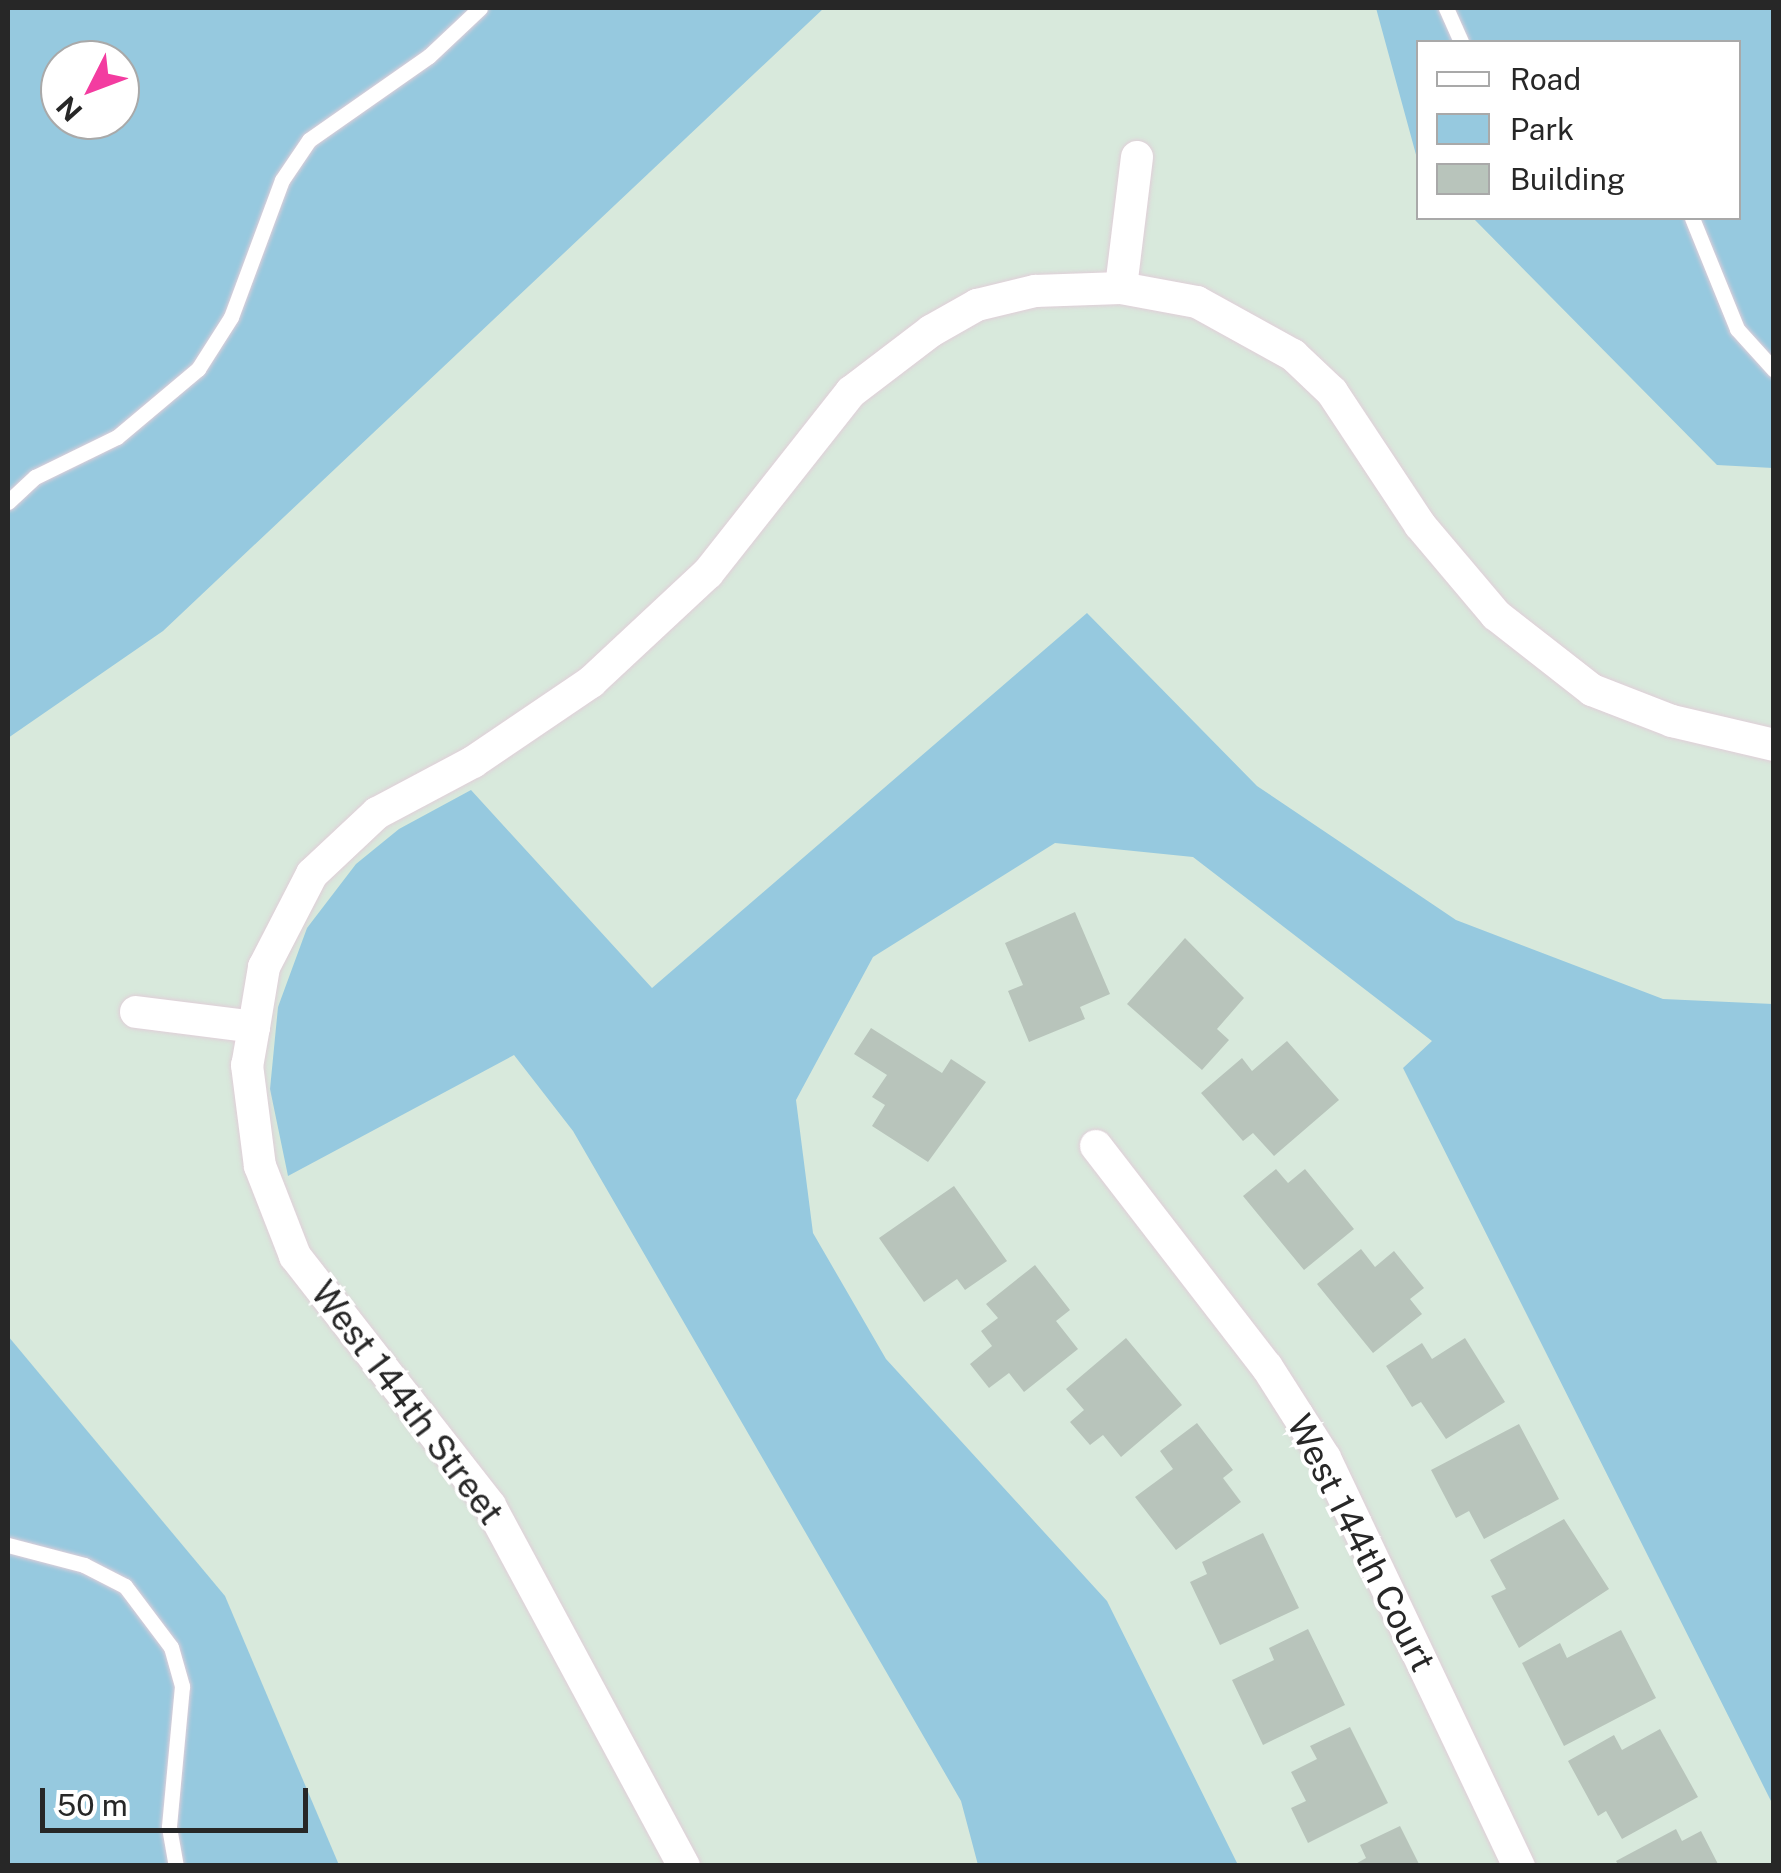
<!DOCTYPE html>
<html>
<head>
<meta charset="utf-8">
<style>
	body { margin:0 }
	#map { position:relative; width:1781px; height:1873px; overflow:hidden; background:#d8e9dc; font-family:"Public Sans",sans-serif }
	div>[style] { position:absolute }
	.green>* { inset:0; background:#96c9df }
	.building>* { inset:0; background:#b8c4bb }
	.roads { filter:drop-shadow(0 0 2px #e0ced8) drop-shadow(0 0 2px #e0ced8) }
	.lane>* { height:15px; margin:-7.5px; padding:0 7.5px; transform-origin:7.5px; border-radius:7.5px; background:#fff }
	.street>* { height:32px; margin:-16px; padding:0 16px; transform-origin:16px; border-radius:16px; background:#fff }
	span { translate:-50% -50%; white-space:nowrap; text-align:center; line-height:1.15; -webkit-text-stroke:8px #fff; paint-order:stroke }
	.street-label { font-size:35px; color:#272727 }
	.frame { position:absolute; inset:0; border:10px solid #272727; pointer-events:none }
	.legend { position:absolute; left:1416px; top:40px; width:325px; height:180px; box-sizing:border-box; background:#fff; border:2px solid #a9a9a9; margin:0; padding:12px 18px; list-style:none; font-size:30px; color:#272727 }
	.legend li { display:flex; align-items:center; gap:20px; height:50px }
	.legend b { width:50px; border:2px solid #a9a9a9 }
	.north { position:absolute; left:40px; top:40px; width:100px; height:100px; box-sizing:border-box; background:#fff; border:2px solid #a9a9a9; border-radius:50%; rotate:228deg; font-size:28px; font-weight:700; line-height:40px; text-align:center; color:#272727 }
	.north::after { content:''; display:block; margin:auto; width:35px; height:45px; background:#f33ca0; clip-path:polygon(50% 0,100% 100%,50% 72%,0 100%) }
	.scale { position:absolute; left:40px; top:1788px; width:268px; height:45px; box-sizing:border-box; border:5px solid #272727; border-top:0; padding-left:12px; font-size:30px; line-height:35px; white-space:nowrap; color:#272727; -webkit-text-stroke:8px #fff; paint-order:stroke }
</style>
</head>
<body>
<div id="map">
	<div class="green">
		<div style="clip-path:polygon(evenodd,8px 8px,824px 8px,163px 631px,8px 738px,8px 8px,60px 60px,120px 60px,120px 120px,60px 120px,60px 60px)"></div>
		<div style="clip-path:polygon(1376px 8px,1773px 8px,1773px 468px,1717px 465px,1473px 218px,1738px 218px,1738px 42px,1418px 42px,1418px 162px)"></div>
		<div style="clip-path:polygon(1087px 613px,1257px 786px,1456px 920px,1663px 999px,1773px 1004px,1773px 1805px,1403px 1068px,1432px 1041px,1193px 857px,1055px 843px,873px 957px,796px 1100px,813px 1233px,886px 1359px,1107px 1601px,1238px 1865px,978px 1865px,961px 1801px,573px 1131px,514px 1055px,288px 1176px,270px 1089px,278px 1007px,307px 928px,356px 864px,399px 829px,471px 790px,652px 988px)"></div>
		<div style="clip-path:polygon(8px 1336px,225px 1596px,339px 1865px,8px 1865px)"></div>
	</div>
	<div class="building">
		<div style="clip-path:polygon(1075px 912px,1110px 994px,1080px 1007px,1085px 1019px,1029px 1042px,1008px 991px,1023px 985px,1005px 943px)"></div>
		<div style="clip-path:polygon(1185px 938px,1244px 998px,1217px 1029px,1229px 1040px,1202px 1070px,1127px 1004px)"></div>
		<div style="clip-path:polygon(871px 1028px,942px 1073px,951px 1059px,986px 1082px,928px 1162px,872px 1126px,885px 1105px,872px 1097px,887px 1075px,854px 1054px)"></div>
		<div style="clip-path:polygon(1287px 1041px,1339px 1100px,1274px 1156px,1253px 1133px,1243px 1141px,1201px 1093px,1242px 1058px,1252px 1071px)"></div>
		<div style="clip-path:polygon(1276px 1169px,1288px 1183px,1305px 1169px,1354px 1229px,1304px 1270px,1243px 1196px)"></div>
		<div style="clip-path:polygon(954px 1186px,1007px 1261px,965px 1290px,957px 1279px,924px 1302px,879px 1238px)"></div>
		<div style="clip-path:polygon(1361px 1249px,1375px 1267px,1394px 1251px,1424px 1288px,1410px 1299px,1422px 1314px,1373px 1353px,1317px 1284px)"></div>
		<div style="clip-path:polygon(1035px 1265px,1070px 1310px,1056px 1321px,1078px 1349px,1024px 1392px,1009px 1373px,989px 1388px,970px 1364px,992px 1346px,981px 1331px,998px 1318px,986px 1304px)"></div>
		<div style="clip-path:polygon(1126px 1338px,1182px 1405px,1121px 1457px,1103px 1435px,1090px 1445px,1070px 1422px,1084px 1410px,1066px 1389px)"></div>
		<div style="clip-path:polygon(1465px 1338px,1505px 1402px,1446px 1439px,1421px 1402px,1412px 1407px,1386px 1366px,1422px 1343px,1432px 1359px)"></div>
		<div style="clip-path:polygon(1197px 1423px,1233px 1470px,1223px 1478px,1241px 1502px,1176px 1550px,1135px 1497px,1173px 1469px,1160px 1451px)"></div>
		<div style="clip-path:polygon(1519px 1424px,1559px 1499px,1484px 1539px,1469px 1511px,1456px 1518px,1431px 1470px)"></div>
		<div style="clip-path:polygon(1564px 1519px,1609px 1589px,1519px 1648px,1491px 1596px,1506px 1589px,1490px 1560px)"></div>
		<div style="clip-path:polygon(1263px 1533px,1299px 1608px,1220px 1645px,1190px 1582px,1207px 1574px,1202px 1562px)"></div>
		<div style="clip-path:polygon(1308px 1629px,1345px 1705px,1263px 1745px,1232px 1680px,1274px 1660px,1269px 1648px)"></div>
		<div style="clip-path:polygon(1621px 1630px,1656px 1698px,1564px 1746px,1522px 1663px,1560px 1643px,1567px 1658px)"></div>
		<div style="clip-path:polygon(1350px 1727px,1388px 1803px,1308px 1843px,1291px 1808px,1306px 1801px,1291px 1772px,1317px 1759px,1310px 1746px)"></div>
		<div style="clip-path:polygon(1660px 1729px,1698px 1797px,1622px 1839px,1606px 1811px,1598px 1816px,1568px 1761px,1614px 1735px,1622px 1750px)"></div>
		<div style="clip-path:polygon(1400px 1826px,1420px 1866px,1352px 1866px,1366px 1858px,1360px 1845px)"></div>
		<div style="clip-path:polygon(1676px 1829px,1682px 1841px,1701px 1831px,1719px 1866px,1619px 1866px,1616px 1861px)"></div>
	</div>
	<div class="roads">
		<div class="lane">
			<div style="left:1446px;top:8px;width:37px;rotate:66deg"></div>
			<div style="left:1692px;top:218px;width:120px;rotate:67.9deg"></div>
			<div style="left:1737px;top:329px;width:55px;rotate:47.9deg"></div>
			<div style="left:8px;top:502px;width:37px;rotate:-43deg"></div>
			<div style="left:35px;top:477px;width:91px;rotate:-26deg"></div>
			<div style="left:117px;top:437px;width:106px;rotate:-40deg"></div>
			<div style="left:198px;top:369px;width:62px;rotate:-57.6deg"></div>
			<div style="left:231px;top:317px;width:146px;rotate:-69.6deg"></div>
			<div style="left:282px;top:180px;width:48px;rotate:-56deg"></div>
			<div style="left:309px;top:140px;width:146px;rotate:-35deg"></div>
			<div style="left:429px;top:56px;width:70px;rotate:-43.3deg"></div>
			<div style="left:8px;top:1545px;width:79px;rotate:14.7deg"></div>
			<div style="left:84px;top:1565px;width:46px;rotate:27.1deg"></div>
			<div style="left:125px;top:1586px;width:76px;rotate:53deg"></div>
			<div style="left:171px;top:1647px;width:41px;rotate:74.2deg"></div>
			<div style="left:182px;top:1686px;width:142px;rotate:95.3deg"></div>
			<div style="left:169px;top:1827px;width:40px;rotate:80deg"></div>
		</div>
		<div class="street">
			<div style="left:1137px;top:157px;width:132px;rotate:97deg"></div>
			<div style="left:1121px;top:288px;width:77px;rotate:10.4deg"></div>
			<div style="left:1197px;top:302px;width:110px;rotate:28.9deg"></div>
			<div style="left:1293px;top:355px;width:54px;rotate:43.5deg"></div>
			<div style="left:1332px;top:392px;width:159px;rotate:56.5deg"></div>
			<div style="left:1420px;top:525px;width:118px;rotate:49.8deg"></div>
			<div style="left:1496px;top:615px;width:122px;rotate:38deg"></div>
			<div style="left:1592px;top:690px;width:86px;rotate:21.2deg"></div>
			<div style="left:1672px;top:721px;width:105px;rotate:13.2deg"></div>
			<div style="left:136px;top:1012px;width:119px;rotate:7.2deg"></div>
			<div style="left:254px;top:1027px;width:39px;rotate:100deg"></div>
			<div style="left:247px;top:1065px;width:102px;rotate:82.7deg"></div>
			<div style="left:260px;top:1166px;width:97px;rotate:68.7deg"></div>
			<div style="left:295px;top:1256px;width:317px;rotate:52deg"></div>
			<div style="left:490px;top:1506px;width:409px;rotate:61.7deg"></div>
			<div style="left:254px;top:1027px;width:61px;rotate:-80.5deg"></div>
			<div style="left:264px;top:967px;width:105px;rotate:-62.7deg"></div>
			<div style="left:312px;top:874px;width:89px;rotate:-43.2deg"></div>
			<div style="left:377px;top:813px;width:109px;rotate:-28deg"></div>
			<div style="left:473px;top:762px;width:143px;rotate:-34.1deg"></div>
			<div style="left:591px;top:682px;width:160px;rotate:-43deg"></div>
			<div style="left:708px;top:573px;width:231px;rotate:-51.7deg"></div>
			<div style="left:851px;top:392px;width:101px;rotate:-37.3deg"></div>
			<div style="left:931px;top:331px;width:53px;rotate:-29.5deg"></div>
			<div style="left:977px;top:305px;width:60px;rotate:-13.6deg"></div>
			<div style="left:1035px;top:291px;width:86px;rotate:-2deg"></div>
			<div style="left:1096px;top:1146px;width:279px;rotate:52.3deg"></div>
			<div style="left:1267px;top:1367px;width:108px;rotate:57.5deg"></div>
			<div style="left:1325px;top:1458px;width:452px;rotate:64.6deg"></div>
		</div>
	</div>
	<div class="street-label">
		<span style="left:407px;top:1403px;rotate:53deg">West 144th Street</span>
		<span style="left:1361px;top:1543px;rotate:63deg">West 144th Court</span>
	</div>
	<div class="frame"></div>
	<ul class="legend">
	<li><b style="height:12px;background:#fff"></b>Road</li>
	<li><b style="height:28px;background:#96c9df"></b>Park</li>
	<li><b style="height:28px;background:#b8c4bb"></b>Building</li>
	</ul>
	<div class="north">N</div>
	<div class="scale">50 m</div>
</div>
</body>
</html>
